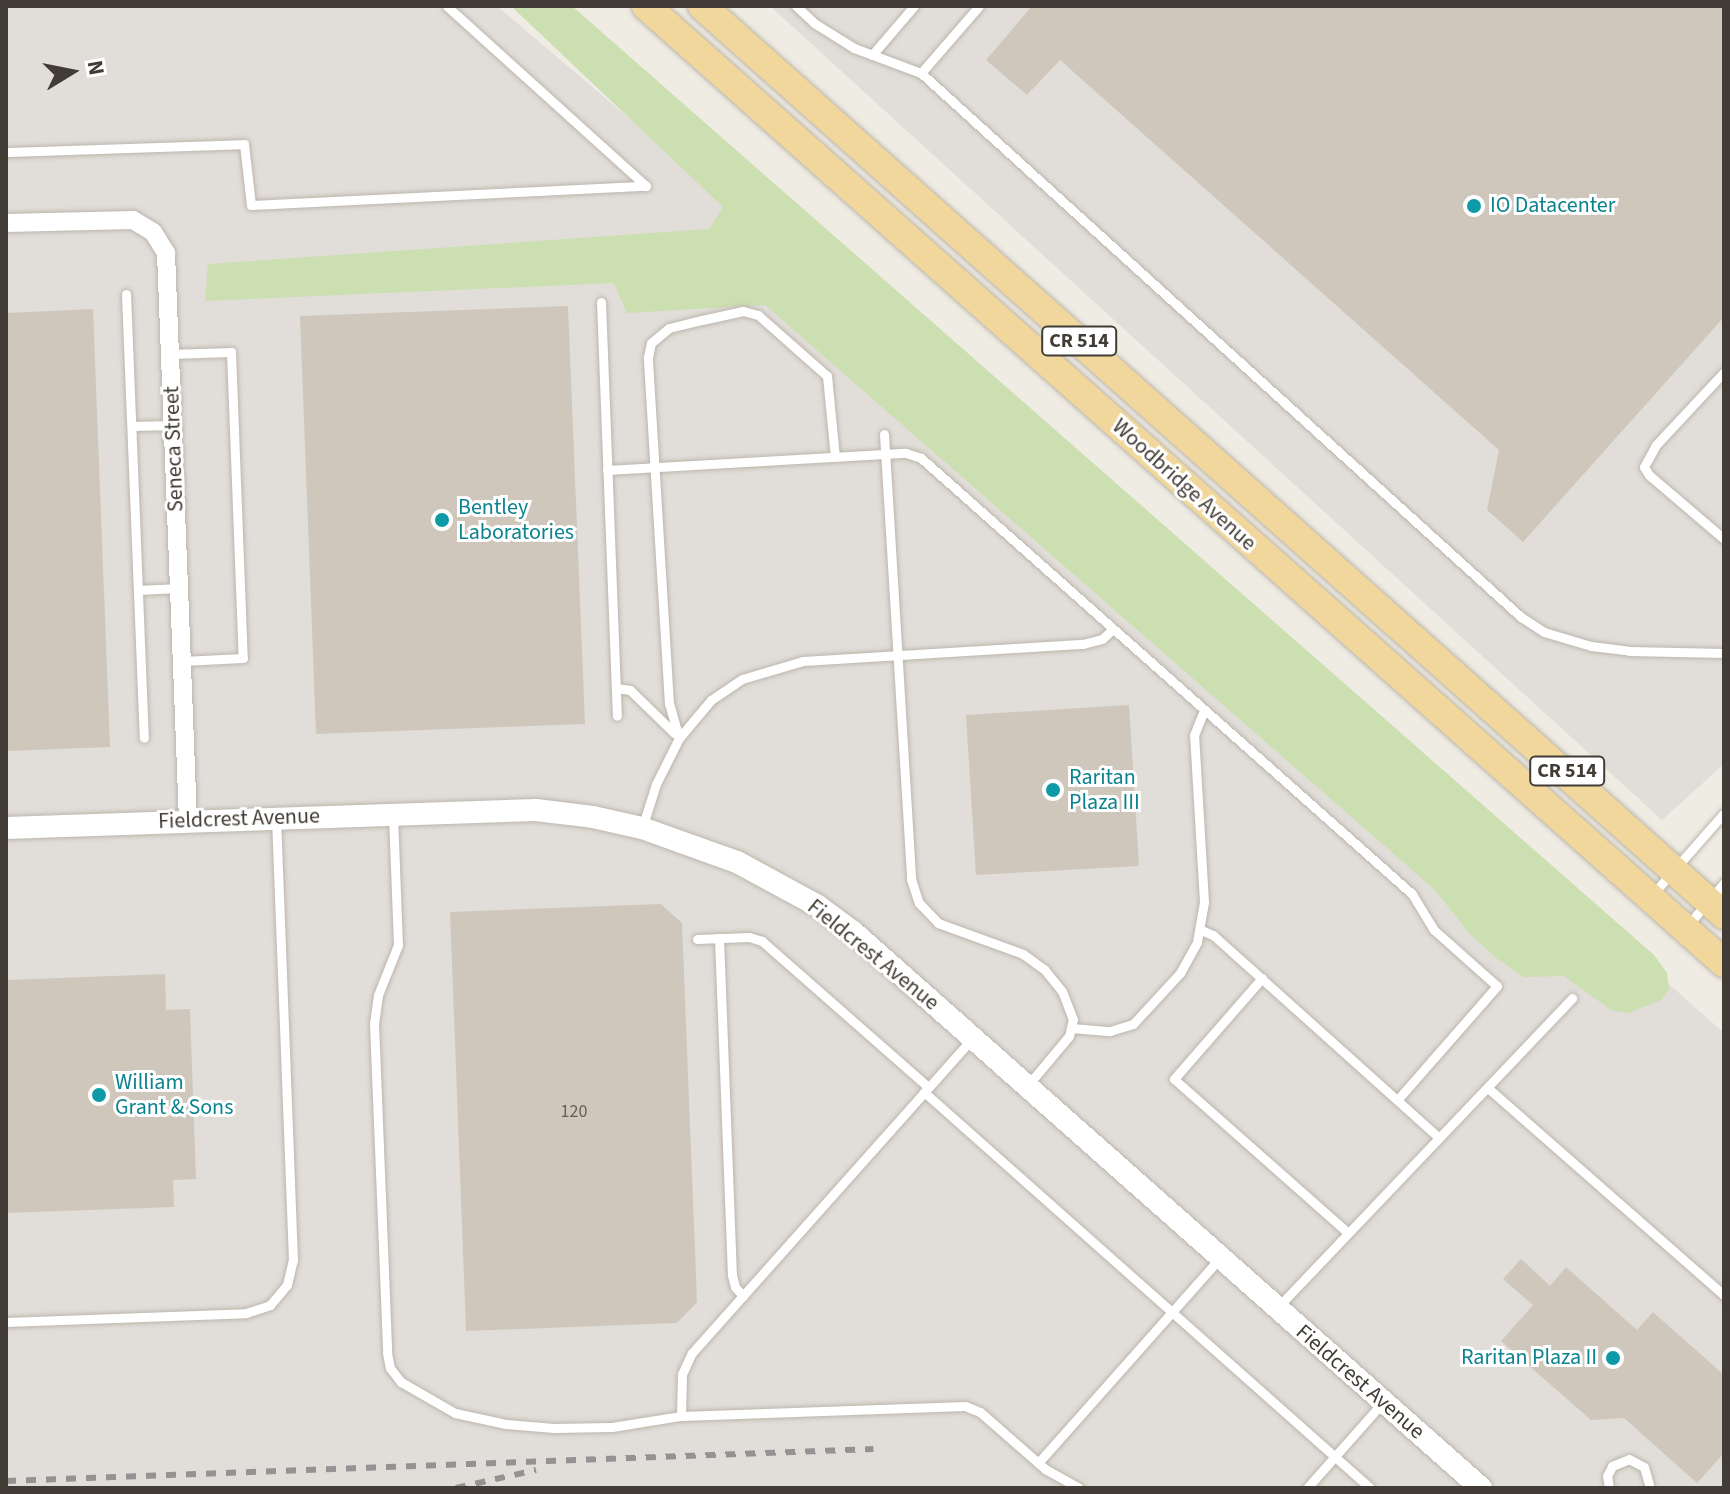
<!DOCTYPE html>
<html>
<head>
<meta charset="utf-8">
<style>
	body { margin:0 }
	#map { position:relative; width:1730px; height:1494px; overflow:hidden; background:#efece4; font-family:"Source Sans 3",sans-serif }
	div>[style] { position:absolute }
	.industrial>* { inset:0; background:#e1ddd9 }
	.green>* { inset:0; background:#cbdfb1 }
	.building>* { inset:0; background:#cfc7bb }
	.roads { filter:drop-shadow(0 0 2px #bcb6ab) drop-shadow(0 0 2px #bcb6ab) }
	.service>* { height:9px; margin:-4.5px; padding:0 4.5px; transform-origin:4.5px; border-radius:4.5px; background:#fff }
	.minor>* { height:18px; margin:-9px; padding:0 9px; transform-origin:9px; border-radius:9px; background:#fff }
	.tertiary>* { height:22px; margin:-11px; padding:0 11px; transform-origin:11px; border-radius:11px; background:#fff }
	.primary>* { height:28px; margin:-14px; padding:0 14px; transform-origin:14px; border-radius:14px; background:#f1d79b }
	.rail>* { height:6px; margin-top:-3px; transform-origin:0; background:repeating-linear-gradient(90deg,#939393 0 10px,transparent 0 20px) }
	.dots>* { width:22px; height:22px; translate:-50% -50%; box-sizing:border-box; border:4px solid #fff; border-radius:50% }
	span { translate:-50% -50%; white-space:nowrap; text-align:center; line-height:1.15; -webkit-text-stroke:6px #fff; paint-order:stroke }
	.number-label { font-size:18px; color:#645f56 }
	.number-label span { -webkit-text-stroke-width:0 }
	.shield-label span { padding:2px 6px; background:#fff; border:2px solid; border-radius:6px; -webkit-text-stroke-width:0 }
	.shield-label { font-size:20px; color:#413c35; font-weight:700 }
	.culture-label { font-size:22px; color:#0d838f }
	.left { translate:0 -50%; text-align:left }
	.right { translate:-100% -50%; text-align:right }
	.street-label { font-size:22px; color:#413c35 }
	.frame { position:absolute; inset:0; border:8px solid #413c35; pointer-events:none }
	.north { position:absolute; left:32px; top:32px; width:80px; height:80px; -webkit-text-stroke:6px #fff; paint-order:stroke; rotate:80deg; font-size:22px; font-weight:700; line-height:32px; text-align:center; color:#413c35 }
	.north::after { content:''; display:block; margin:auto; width:28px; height:36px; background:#413c35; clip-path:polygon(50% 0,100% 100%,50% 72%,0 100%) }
</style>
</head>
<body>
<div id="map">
	<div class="industrial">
		<div style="clip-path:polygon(6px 6px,497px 6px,711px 188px,740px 157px,1724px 1033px,1724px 1488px,6px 1488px)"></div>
		<div style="clip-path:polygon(770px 6px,1724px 6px,1724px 764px,1662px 820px)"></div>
	</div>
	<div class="green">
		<div style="clip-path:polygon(511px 6px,572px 6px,1654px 955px,1667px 973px,1669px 990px,1661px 1000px,1628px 1013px,1611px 1010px,1564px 976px,1524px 977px,1496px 958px,1469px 933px,1434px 889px,765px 305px,627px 313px,614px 283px,205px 301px,208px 264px,709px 229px,723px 207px)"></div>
	</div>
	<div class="building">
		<div style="clip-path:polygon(1032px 6px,1724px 6px,1724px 317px,1523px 542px,1487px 510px,1499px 450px,1060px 60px,1027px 95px,986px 60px)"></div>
		<div style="clip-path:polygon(568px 306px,585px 724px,316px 734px,300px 316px)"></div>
		<div style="clip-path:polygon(93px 309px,110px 747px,6px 751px,6px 313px)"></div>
		<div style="clip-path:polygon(1129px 705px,1139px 866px,976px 875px,966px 715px)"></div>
		<div style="clip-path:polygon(661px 904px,682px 923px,697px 1302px,677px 1323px,466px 1331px,450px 912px)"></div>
		<div style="clip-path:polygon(165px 974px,166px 1010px,190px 1009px,196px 1179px,173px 1180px,174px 1207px,6px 1213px,6px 980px)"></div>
		<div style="clip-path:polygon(1521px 1259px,1550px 1286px,1566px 1267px,1637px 1330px,1653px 1312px,1724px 1375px,1724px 1453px,1697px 1483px,1624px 1418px,1591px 1420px,1501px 1341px,1533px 1305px,1503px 1279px)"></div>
	</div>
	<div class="roads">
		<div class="service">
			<div style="left:796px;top:6px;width:25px;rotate:43deg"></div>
			<div style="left:814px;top:23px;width:47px;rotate:32deg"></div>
			<div style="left:854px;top:48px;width:72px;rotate:20.5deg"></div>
			<div style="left:979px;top:6px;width:89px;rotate:130.9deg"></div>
			<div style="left:921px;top:73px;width:810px;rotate:42.2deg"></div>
			<div style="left:1521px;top:617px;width:27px;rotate:33deg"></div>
			<div style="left:1544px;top:632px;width:49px;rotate:16.6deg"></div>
			<div style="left:1591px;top:646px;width:38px;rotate:7deg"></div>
			<div style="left:1629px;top:651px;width:95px;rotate:1.2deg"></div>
			<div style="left:872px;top:55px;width:65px;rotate:-49.4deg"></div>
			<div style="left:6px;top:152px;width:238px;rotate:-1.9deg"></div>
			<div style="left:244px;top:144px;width:61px;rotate:83.5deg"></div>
			<div style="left:251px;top:205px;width:395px;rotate:-2.8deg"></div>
			<div style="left:646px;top:186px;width:268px;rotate:-137.9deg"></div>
			<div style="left:126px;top:294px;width:444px;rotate:87.7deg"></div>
			<div style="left:601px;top:302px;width:414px;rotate:87.8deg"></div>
			<div style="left:170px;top:354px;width:61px;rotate:-1.9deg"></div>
			<div style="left:231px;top:352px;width:306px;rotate:87.8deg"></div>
			<div style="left:243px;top:658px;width:61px;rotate:177.2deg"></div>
			<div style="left:1724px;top:372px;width:100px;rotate:133deg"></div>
			<div style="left:1656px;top:445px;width:25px;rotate:119deg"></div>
			<div style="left:1644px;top:467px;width:9px;rotate:58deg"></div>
			<div style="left:1649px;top:475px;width:99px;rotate:40.5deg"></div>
			<div style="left:132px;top:426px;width:41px;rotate:-1.4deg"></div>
			<div style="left:884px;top:434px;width:446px;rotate:86.5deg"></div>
			<div style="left:911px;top:879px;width:25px;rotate:72deg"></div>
			<div style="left:919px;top:903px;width:28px;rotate:46deg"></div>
			<div style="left:938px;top:923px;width:90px;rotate:20deg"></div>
			<div style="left:1023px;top:954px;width:26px;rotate:36deg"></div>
			<div style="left:1044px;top:969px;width:28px;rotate:51deg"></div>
			<div style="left:1062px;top:991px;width:30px;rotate:69deg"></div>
			<div style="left:1073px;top:1019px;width:17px;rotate:103deg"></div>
			<div style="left:1069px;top:1036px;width:64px;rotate:129.9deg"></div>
			<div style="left:607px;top:470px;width:299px;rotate:-3.3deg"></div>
			<div style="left:906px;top:453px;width:16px;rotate:18deg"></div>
			<div style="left:921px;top:458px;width:657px;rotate:41.6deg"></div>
			<div style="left:1412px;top:894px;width:42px;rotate:58.6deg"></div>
			<div style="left:1434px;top:930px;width:84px;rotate:41.6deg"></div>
			<div style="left:1497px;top:986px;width:150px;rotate:131.2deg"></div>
			<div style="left:138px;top:590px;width:41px;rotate:-2.8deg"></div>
			<div style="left:616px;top:688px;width:14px;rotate:8deg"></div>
			<div style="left:630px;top:690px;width:62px;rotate:44.3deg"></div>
			<div style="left:679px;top:738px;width:35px;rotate:-106deg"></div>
			<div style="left:669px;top:704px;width:348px;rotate:-93.5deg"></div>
			<div style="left:648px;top:357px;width:14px;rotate:-78deg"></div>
			<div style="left:651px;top:343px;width:23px;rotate:-40deg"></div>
			<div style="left:669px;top:328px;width:34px;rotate:-14deg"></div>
			<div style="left:702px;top:320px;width:42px;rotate:-12.4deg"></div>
			<div style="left:743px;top:311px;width:16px;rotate:15deg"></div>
			<div style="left:758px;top:315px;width:92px;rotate:41.5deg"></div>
			<div style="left:827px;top:376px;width:81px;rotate:84.4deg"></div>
			<div style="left:393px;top:815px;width:130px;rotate:87.8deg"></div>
			<div style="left:398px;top:945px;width:54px;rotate:111.8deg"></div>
			<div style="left:378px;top:995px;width:28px;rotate:98deg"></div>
			<div style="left:374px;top:1023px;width:330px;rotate:87.7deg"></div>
			<div style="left:387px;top:1353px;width:15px;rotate:79deg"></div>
			<div style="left:390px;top:1368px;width:18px;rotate:52deg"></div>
			<div style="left:401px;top:1382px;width:62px;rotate:29.9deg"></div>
			<div style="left:455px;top:1413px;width:52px;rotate:12.2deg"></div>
			<div style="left:506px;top:1424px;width:48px;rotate:4.8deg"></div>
			<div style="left:554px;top:1428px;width:58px;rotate:-1deg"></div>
			<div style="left:612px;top:1427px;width:70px;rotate:-9.1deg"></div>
			<div style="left:681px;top:1416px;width:284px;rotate:-2deg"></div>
			<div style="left:965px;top:1406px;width:16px;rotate:22deg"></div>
			<div style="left:980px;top:1412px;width:86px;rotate:41.2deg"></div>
			<div style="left:1045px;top:1469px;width:39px;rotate:29deg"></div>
			<div style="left:642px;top:828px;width:46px;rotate:-72.3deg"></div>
			<div style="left:656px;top:784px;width:51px;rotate:-63.4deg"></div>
			<div style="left:679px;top:738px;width:50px;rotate:-49.9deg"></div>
			<div style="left:711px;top:700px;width:37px;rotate:-34deg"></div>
			<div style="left:742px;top:679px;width:64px;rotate:-16.4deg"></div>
			<div style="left:803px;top:661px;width:281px;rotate:-3.5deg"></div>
			<div style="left:1083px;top:644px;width:20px;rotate:-15deg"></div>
			<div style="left:1102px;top:639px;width:15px;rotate:-42deg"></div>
			<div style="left:1652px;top:895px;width:109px;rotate:-48.7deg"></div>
			<div style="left:1687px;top:926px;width:57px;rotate:-49.3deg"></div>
			<div style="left:1201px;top:930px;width:13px;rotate:23deg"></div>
			<div style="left:1213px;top:935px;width:301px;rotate:41.9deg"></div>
			<div style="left:719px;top:938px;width:337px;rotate:87.8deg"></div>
			<div style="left:732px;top:1275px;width:12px;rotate:76deg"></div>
			<div style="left:735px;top:1287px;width:12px;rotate:48deg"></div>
			<div style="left:697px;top:939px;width:52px;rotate:-2.2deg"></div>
			<div style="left:749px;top:937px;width:14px;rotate:17deg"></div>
			<div style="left:762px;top:941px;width:221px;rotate:41.3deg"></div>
			<div style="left:1262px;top:978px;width:134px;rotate:131.1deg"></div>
			<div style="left:1174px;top:1079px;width:232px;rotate:41.5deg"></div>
			<div style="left:1072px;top:1028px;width:38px;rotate:5deg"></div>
			<div style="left:1110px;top:1031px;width:24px;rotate:-17deg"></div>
			<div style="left:1133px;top:1024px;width:69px;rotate:-47.3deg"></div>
			<div style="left:1180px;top:973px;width:35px;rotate:-61deg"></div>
			<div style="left:1197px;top:942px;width:41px;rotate:-80.1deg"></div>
			<div style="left:1204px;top:902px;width:167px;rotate:-93.4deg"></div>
			<div style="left:1194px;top:735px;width:27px;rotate:-68deg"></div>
			<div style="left:1488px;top:1088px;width:314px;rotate:41.3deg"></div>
			<div style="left:924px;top:1092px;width:596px;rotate:41.6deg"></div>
			<div style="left:1277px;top:1308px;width:428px;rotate:-46.4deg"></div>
			<div style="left:6px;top:1322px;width:240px;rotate:-2.1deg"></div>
			<div style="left:246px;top:1313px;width:25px;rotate:-18deg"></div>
			<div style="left:270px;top:1305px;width:26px;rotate:-50deg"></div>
			<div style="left:287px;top:1285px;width:26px;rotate:-77deg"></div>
			<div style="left:293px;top:1260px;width:439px;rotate:-92.2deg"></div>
			<div style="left:681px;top:1416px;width:42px;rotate:-88.6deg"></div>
			<div style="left:682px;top:1374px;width:23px;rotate:-65deg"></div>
			<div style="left:692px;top:1353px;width:419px;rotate:-48.3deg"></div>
			<div style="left:1038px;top:1463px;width:273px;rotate:-48.4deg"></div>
			<div style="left:1307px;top:1488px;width:115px;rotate:-48.5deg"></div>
			<div style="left:1609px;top:1488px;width:12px;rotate:-99deg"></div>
			<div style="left:1607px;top:1476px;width:11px;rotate:-63deg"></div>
			<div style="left:1612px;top:1466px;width:18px;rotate:-22deg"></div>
			<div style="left:1629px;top:1459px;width:17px;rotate:28deg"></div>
			<div style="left:1644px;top:1467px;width:22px;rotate:74deg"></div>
		</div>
		<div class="minor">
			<div style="left:6px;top:223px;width:127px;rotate:-1.4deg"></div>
			<div style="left:133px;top:220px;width:23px;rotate:31deg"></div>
			<div style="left:153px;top:232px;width:25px;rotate:58deg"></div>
			<div style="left:166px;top:253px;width:568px;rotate:87.78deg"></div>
		</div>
		<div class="tertiary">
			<div style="left:6px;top:828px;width:530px;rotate:-1.95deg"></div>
			<div style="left:536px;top:810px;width:57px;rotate:7deg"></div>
			<div style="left:593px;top:817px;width:50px;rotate:12.7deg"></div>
			<div style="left:642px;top:828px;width:101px;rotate:19.7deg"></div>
			<div style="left:737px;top:862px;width:92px;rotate:28.5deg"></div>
			<div style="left:818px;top:906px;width:44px;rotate:36.6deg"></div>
			<div style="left:853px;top:932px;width:839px;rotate:41.52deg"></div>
		</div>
		<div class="primary">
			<div style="left:646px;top:6px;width:1442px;rotate:41.6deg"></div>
			<div style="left:702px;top:6px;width:1368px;rotate:41.65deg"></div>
		</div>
	</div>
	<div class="rail">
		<div style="left:6px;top:1481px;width:868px;rotate:-2.11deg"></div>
		<div style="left:456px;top:1488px;width:82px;rotate:-12.7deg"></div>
	</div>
	<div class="dots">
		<div style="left:1474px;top:206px;background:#0f9aa8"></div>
		<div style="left:442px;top:520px;background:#0f9aa8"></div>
		<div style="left:1053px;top:790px;background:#0f9aa8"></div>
		<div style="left:99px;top:1095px;background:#0f9aa8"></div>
		<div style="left:1613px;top:1358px;background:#0f9aa8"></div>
	</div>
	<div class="number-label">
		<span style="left:574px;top:1112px">120</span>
	</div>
	<div class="shield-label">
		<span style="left:1079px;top:341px">CR 514</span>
		<span style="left:1567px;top:771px">CR 514</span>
	</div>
	<div class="culture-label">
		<span class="left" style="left:1490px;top:206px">IO Datacenter</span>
		<span class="left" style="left:458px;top:520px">Bentley<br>Laboratories</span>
		<span class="left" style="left:1069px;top:790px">Raritan<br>Plaza III</span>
		<span class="left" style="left:115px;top:1095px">William<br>Grant &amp; Sons</span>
		<span class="right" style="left:1597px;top:1358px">Raritan Plaza II</span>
	</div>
	<div class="street-label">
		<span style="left:174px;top:449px;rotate:-92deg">Seneca Street</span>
		<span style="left:1184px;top:485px;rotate:42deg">Woodbridge Avenue</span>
		<span style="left:239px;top:819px;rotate:-2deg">Fieldcrest Avenue</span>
		<span style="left:873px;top:955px;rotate:39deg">Fieldcrest Avenue</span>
		<span style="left:1360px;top:1382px;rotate:41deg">Fieldcrest Avenue</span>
	</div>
	<div class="frame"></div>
	<div class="north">N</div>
</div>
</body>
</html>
